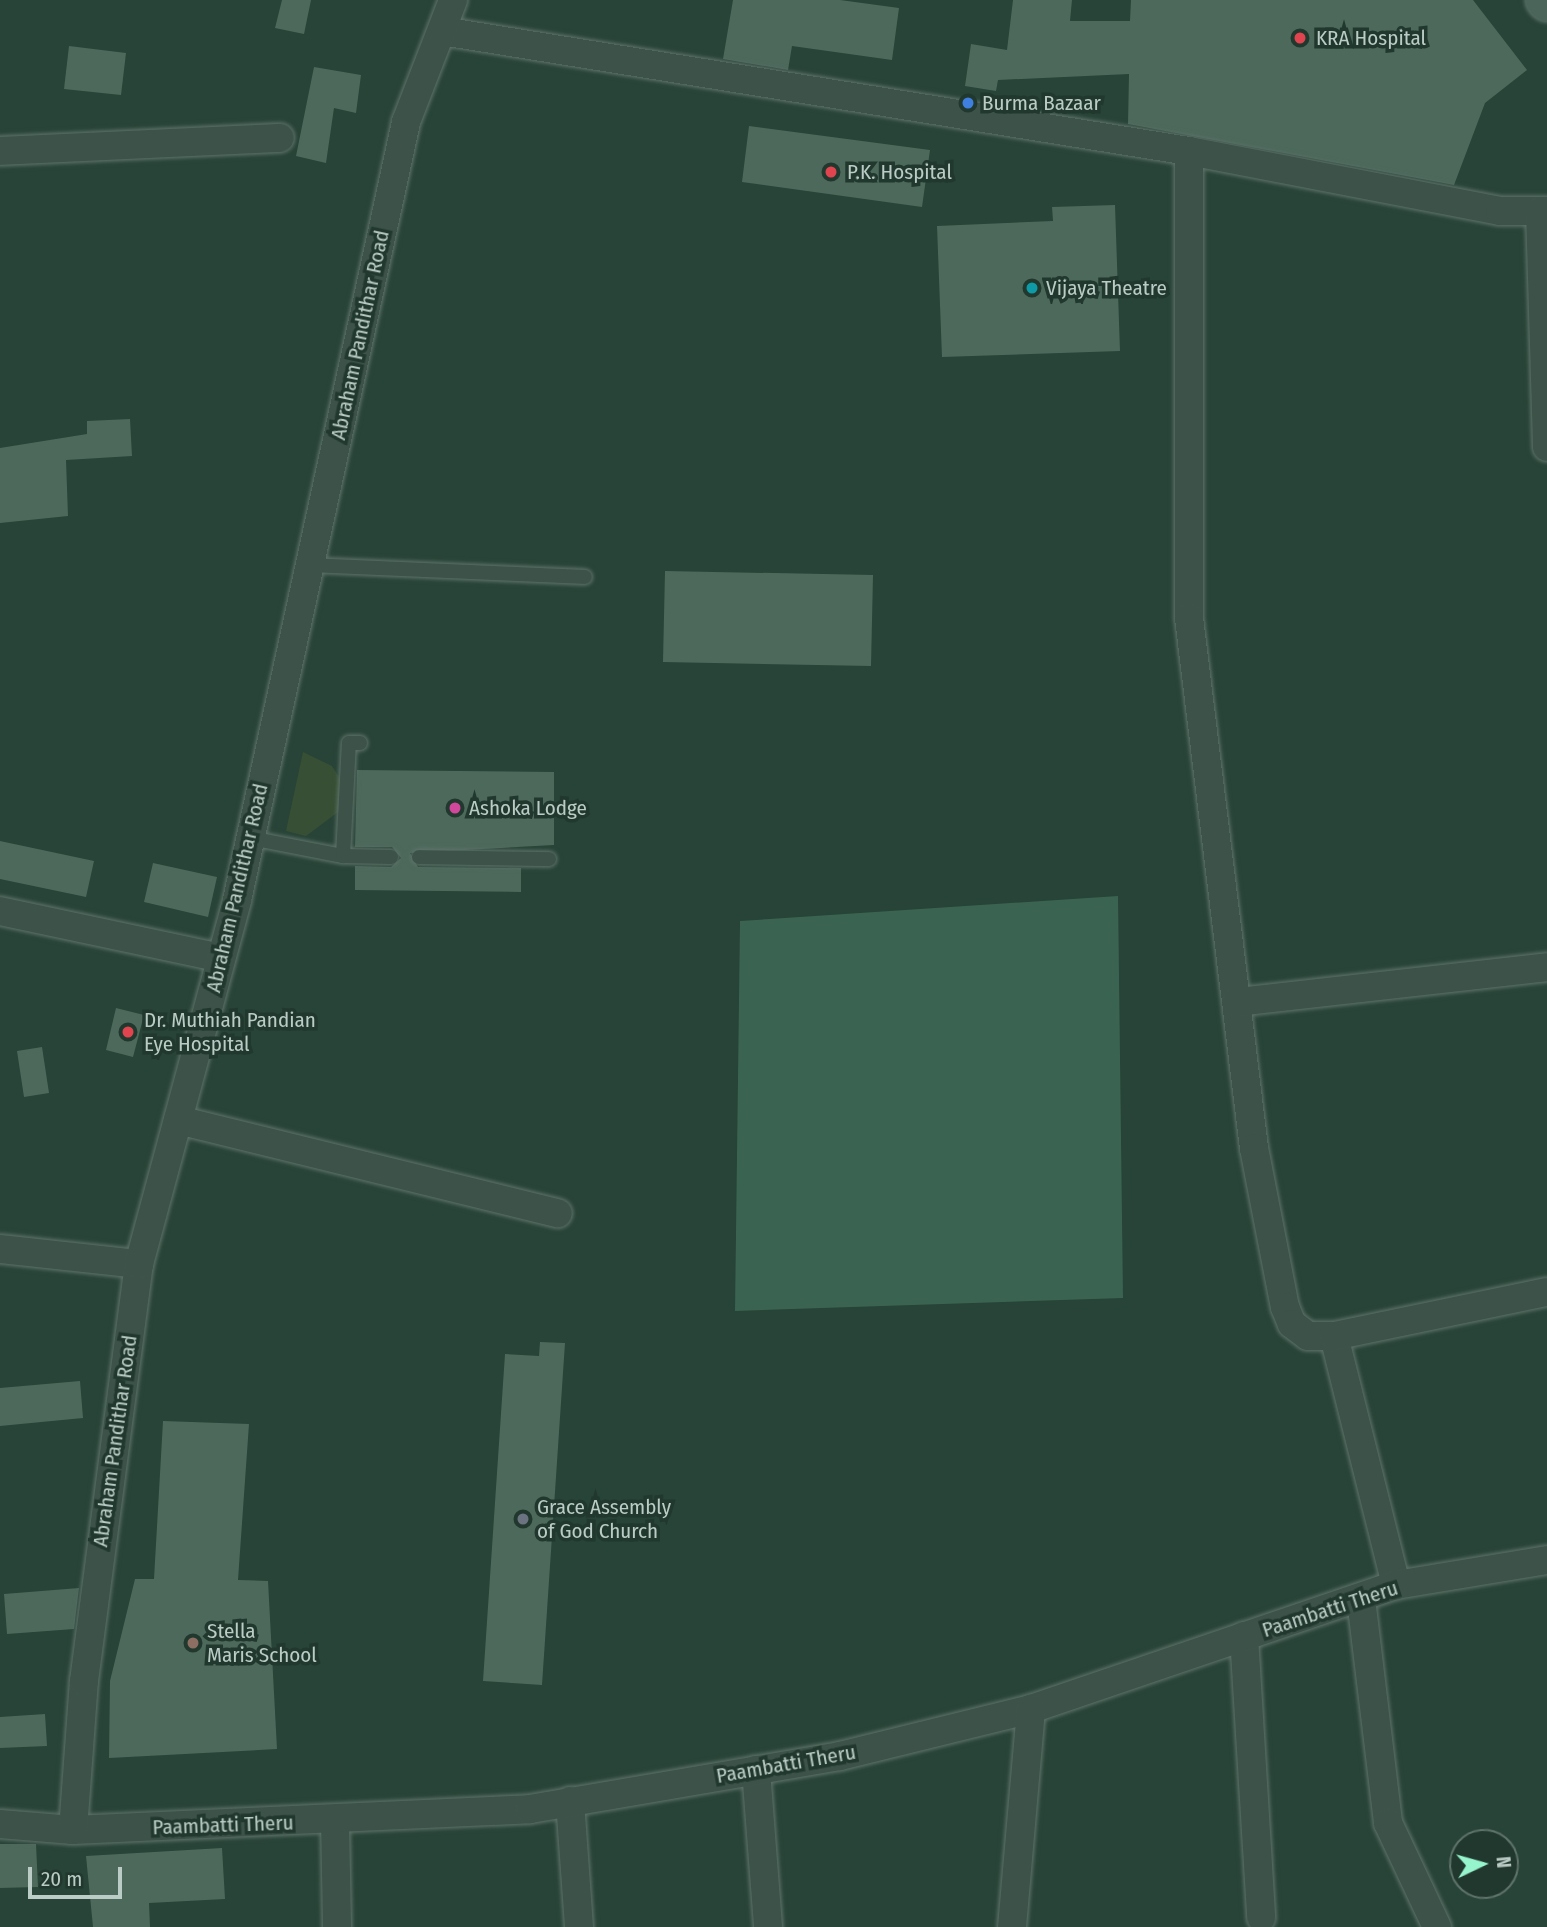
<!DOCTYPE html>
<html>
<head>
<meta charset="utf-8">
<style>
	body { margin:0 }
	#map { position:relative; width:1547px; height:1927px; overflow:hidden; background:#284337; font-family:"Fira Sans Condensed",sans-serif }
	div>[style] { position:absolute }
	.green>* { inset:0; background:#374f34 }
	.water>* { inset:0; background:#3a6451 }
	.building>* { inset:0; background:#4d695c }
	.roads { filter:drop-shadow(0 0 2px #5e736a) drop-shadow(0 0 2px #5e736a) }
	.lane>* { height:14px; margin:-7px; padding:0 7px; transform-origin:7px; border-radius:7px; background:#3d5349 }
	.street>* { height:28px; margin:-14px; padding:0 14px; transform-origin:14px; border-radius:14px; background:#3d5349 }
	.secondary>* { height:38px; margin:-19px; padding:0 19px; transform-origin:19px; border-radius:19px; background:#4b655a }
	.dots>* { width:19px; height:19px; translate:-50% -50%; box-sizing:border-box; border:4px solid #21382e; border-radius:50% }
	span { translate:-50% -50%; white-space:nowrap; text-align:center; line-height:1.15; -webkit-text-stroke:7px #21382e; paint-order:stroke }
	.poi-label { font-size:21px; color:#baccc5 }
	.left { translate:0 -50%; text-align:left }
	.street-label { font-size:21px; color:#baccc5 }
	.north { position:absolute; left:1449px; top:1829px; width:70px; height:70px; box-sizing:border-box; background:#21382e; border:2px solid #5e736a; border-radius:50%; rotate:85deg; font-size:19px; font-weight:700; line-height:28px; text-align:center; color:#baccc5 }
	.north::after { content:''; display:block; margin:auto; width:24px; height:32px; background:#96f5cd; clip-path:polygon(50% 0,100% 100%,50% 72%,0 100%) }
	.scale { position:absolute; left:28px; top:1867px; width:94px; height:32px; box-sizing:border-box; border:4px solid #baccc5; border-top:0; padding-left:9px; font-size:21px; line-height:24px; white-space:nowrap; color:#baccc5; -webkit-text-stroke:5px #21382e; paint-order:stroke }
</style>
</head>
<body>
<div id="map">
	<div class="green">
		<div style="clip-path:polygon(303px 752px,332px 766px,344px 785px,342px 809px,306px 836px,286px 831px)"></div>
	</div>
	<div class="water">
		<div style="clip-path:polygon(1118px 896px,1123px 1298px,735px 1311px,740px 921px)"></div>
	</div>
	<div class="building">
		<div style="clip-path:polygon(282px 0,311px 0,304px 34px,275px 28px)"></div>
		<div style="clip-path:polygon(733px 0,840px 0,899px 8px,892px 60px,792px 46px,788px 70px,723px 59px)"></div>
		<div style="clip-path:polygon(1013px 0,1072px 0,1070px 21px,1130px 21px,1131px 0,1473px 0,1527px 70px,1485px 103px,1454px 185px,1128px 124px,1129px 74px,998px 80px,996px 91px,965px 86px,971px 44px,1007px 50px)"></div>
		<div style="clip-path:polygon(69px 46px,126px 53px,121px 95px,64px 89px)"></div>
		<div style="clip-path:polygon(314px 67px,361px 75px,356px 113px,334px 108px,326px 163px,296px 156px)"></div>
		<div style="clip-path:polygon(749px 126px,930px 150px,922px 207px,742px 182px)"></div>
		<div style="clip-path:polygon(1115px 205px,1120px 351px,942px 357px,937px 226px,1053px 221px,1052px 207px)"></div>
		<div style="clip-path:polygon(130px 419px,132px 456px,66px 460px,68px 516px,0 523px,0 448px,87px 434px,87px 421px)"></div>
		<div style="clip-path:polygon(665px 571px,873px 575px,871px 666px,663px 662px)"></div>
		<div style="clip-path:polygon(357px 770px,554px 772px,554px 845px,410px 853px,418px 867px,521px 868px,521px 892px,355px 890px,355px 866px,391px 867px,401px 858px,392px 847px,355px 847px)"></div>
		<div style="clip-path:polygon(0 841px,94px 861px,86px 897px,0 879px)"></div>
		<div style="clip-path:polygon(153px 863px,217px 877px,208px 917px,144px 902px)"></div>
		<div style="clip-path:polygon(116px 1008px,144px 1015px,133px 1057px,106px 1050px)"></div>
		<div style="clip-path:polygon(42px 1047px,49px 1093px,24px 1097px,17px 1051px)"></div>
		<div style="clip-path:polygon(540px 1342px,565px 1343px,542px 1685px,483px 1681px,505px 1354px,539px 1356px)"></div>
		<div style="clip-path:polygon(80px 1381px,83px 1418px,0 1426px,0 1388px)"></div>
		<div style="clip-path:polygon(163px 1421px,249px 1424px,238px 1580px,268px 1581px,277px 1749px,109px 1758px,110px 1681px,135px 1579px,154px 1579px)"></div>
		<div style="clip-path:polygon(79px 1588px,74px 1629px,7px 1634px,4px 1594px)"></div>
		<div style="clip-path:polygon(45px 1714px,47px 1746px,0 1748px,0 1717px)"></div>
		<div style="clip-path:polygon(0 1844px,36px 1844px,38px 1887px,0 1888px)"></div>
		<div style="clip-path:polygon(222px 1848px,225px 1899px,149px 1903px,150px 1927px,93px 1927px,86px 1856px)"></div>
	</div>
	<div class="roads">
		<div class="lane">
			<div style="left:310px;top:565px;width:275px;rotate:2.5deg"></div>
			<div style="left:250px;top:838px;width:95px;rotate:11deg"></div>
			<div style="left:343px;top:856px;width:113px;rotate:-87deg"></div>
			<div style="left:349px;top:743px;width:11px"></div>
			<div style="left:343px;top:856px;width:48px;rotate:1.2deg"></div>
			<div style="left:419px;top:857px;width:130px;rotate:0.9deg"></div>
		</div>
		<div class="street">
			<div style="left:442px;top:31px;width:757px;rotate:9.13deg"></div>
			<div style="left:1189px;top:151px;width:317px;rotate:10.9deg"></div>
			<div style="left:1500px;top:211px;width:47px"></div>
			<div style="left:0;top:151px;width:280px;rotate:-2.7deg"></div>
			<div style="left:1189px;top:151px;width:467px;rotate:90deg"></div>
			<div style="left:1189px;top:618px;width:534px;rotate:83.01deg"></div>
			<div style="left:1254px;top:1148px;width:162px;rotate:79deg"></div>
			<div style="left:1285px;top:1307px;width:18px;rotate:68deg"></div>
			<div style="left:1292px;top:1324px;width:20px;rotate:37deg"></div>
			<div style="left:1308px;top:1336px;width:26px"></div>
			<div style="left:1334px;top:1336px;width:257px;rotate:76deg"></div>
			<div style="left:1540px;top:211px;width:236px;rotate:88.3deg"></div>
			<div style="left:0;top:911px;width:226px;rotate:12deg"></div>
			<div style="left:1237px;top:1002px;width:312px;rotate:-6.4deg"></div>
			<div style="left:178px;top:1120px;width:391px;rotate:13.8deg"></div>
			<div style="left:0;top:1249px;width:140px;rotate:6.2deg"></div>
			<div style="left:1334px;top:1336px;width:217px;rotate:-11.7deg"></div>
			<div style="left:1361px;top:1599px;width:226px;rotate:83.1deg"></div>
			<div style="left:1388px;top:1823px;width:115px;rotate:64.8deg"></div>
			<div style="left:1244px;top:1636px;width:282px;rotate:86.5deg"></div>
			<div style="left:756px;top:1770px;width:157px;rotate:85.6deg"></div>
			<div style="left:570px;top:1801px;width:126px;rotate:85.9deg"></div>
			<div style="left:335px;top:1821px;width:106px;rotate:88.9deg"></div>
			<div style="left:0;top:1824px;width:73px;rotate:4.7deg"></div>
			<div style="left:73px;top:1830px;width:457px;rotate:-2.6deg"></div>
			<div style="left:530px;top:1809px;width:314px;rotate:-9.7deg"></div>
			<div style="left:840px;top:1756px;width:197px;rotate:-13.8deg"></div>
			<div style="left:1031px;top:1709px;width:385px;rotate:-18.8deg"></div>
			<div style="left:1396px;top:1585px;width:153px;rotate:-9.4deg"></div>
			<div style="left:73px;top:1830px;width:149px;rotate:-85.8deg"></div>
			<div style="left:84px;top:1681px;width:421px;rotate:-82.5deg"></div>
			<div style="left:139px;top:1264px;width:377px;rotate:-74.9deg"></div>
			<div style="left:237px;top:900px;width:796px;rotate:-77.74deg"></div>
			<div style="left:406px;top:122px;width:131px;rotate:-68.9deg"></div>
			<div style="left:1012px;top:1927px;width:219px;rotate:-85deg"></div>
		</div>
		<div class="secondary">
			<div style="left:1545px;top:0;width:3px;rotate:45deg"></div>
		</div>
	</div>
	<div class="dots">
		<div style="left:1300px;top:38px;background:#e0444e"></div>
		<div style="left:968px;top:103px;background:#3f7fe0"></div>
		<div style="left:831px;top:172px;background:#e0444e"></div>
		<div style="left:1032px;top:288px;background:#0f9aa8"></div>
		<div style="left:455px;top:808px;background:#d1479c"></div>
		<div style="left:128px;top:1032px;background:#e0444e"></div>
		<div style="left:523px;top:1519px;background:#6b7280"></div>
		<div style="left:193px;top:1643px;background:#8d6e63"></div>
	</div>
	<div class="poi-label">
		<span class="left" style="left:1316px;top:38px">KRA Hospital</span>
		<span class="left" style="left:982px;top:103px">Burma Bazaar</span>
		<span class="left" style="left:847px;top:172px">P.K. Hospital</span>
		<span class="left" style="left:1046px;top:288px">Vijaya Theatre</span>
		<span class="left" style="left:469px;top:808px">Ashoka Lodge</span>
		<span class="left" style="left:144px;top:1032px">Dr. Muthiah Pandian<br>Eye Hospital</span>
		<span class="left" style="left:537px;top:1519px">Grace Assembly<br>of God Church</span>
		<span class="left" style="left:207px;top:1643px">Stella<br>Maris School</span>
	</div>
	<div class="street-label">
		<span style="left:360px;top:335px;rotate:-78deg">Abraham Pandithar Road</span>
		<span style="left:237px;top:888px;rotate:-77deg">Abraham Pandithar Road</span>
		<span style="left:115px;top:1441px;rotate:-82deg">Abraham Pandithar Road</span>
		<span style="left:1330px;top:1609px;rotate:-18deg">Paambatti Theru</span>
		<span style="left:786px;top:1764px;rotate:-10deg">Paambatti Theru</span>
		<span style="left:223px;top:1825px;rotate:-2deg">Paambatti Theru</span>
	</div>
	<div class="north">N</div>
	<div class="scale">20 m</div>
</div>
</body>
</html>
